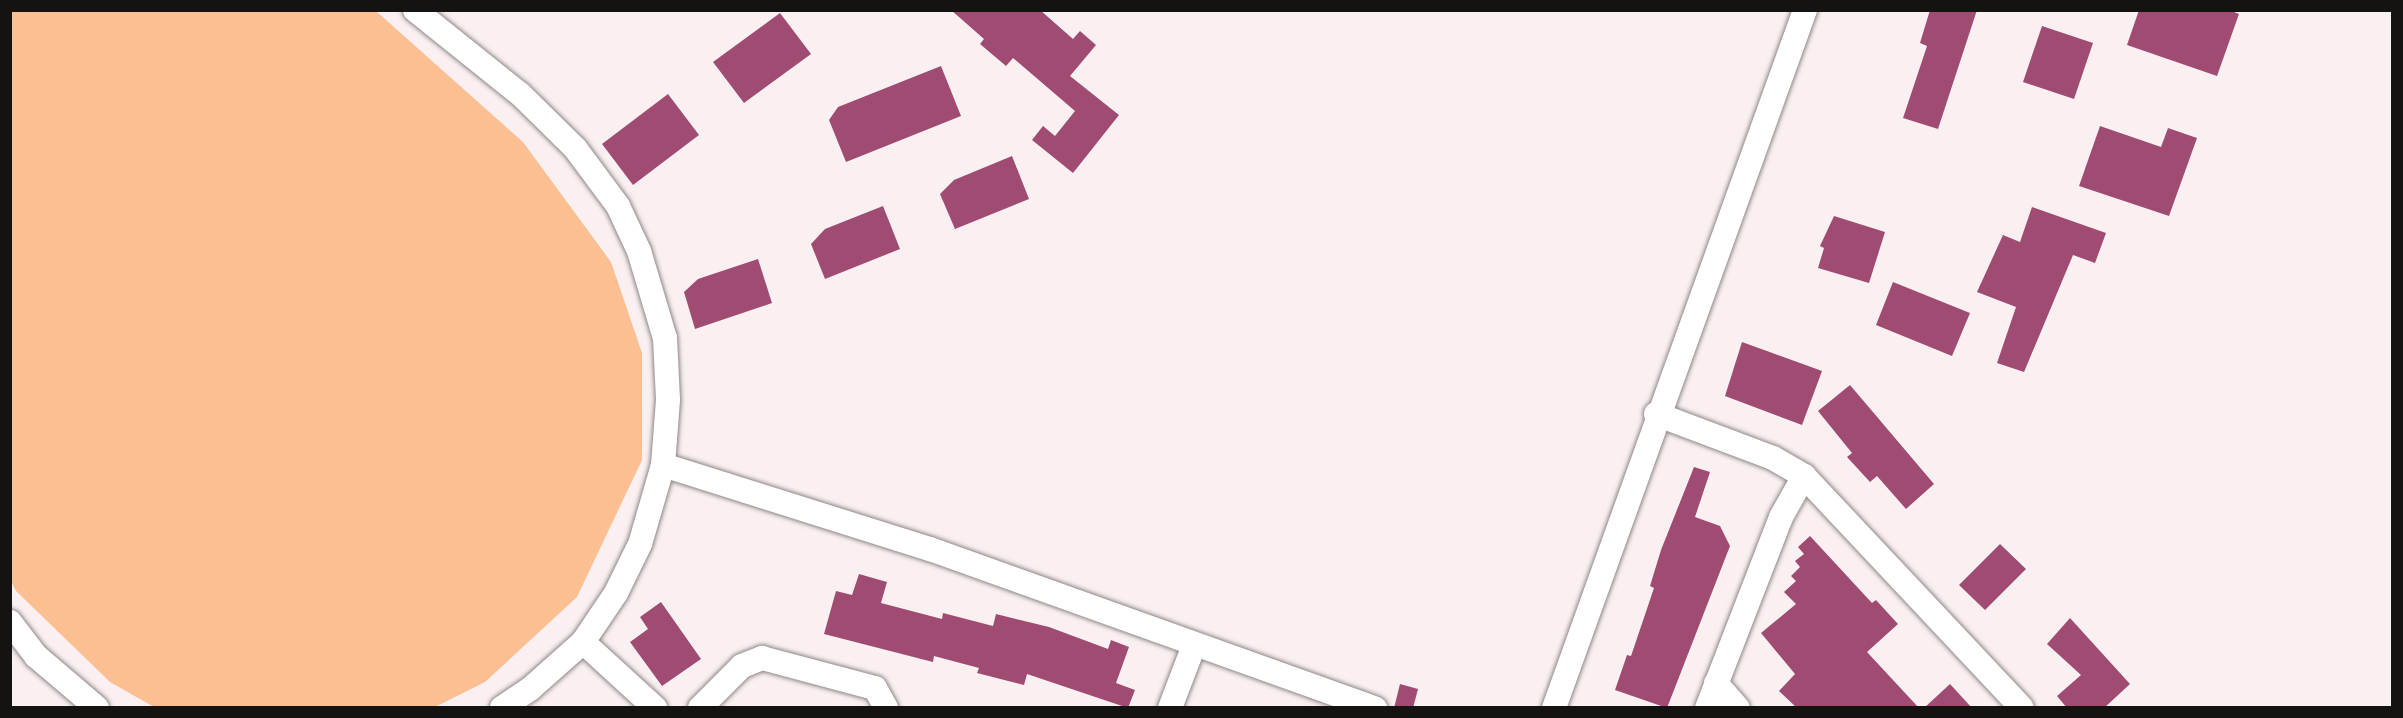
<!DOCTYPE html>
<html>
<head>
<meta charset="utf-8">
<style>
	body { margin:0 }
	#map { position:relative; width:2403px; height:718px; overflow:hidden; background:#faf0f1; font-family:Commissioner,sans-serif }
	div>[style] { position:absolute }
	.green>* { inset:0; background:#fbbf91 }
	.building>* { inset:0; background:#a04c72 }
	.roads { filter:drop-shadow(0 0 2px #8f8787) drop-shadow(0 0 2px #8f8787) }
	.minor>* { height:24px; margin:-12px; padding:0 12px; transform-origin:12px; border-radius:12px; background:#fff }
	span { translate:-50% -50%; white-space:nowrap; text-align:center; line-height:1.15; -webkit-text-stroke:5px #faf0f1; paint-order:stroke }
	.frame { position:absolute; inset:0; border:12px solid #151212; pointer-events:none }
</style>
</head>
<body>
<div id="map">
	<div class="green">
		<div style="clip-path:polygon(11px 10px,376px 11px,523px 142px,611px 262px,642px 353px,642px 460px,577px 597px,485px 682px,435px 707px,154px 707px,110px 682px,16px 591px,10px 579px)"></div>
	</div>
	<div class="building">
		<div style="clip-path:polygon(951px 10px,1040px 10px,1073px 39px,1080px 31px,1096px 45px,1070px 76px,1119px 115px,1073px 173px,1032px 140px,1043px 126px,1055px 136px,1075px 111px,1013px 58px,1006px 66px,980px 44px,984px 39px)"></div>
		<div style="clip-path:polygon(1930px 10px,1977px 10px,1938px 129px,1903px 118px,1927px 46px,1920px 43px)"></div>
		<div style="clip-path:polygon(2139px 10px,2229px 10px,2239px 14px,2217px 76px,2127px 45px)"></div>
		<div style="clip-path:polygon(780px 13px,811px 54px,744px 103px,713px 62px)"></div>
		<div style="clip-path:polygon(2042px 26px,2093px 43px,2074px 99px,2023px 82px)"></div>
		<div style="clip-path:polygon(941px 66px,961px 116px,846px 162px,829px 120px,838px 107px)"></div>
		<div style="clip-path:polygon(668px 94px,699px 135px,633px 185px,602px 144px)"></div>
		<div style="clip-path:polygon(2100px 126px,2161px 147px,2168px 128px,2197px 138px,2169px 216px,2079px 186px)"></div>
		<div style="clip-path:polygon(1012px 156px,1029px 199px,955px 229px,940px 194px,954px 180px)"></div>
		<div style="clip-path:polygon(883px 206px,900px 249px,825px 279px,811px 244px,825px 229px)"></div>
		<div style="clip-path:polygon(2032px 207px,2106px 233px,2095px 263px,2073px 255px,2024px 372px,1997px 363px,2016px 307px,1977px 292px,2003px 235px,2020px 242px)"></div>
		<div style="clip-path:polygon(1834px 216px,1885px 232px,1869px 283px,1818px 268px,1824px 248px,1820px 246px)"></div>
		<div style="clip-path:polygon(758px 259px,772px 303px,695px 329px,684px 292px,698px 279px)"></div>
		<div style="clip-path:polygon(1893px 282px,1970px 313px,1952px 356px,1876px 325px)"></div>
		<div style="clip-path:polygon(1742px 342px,1822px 371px,1802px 425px,1725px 396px)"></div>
		<div style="clip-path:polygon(1850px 385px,1934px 484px,1906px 509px,1877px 476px,1870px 482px,1847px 457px,1852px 453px,1818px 411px)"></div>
		<div style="clip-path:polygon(1694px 467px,1710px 472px,1695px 517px,1720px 526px,1730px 546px,1667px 708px,1615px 690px,1627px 655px,1631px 656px,1654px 588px,1650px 586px,1661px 550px)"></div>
		<div style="clip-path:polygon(1810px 536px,1872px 603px,1876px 600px,1898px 624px,1867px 652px,1919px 708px,1797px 708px,1779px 691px,1795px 674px,1761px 633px,1796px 604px,1784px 592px,1796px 581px,1791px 576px,1800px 567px,1795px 561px,1804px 554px,1798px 547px)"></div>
		<div style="clip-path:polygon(2000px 544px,2026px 569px,1985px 610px,1959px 585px)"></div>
		<div style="clip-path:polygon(859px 574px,887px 582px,881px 603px,942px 619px,943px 613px,993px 626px,996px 614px,1049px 627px,1108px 649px,1111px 640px,1129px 647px,1116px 683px,1135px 690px,1128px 708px,1027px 674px,1024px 685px,977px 673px,979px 668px,934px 656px,933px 662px,824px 634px,836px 591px,852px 595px)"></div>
		<div style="clip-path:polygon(661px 602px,701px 659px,662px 686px,630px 642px,648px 629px,640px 617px)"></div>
		<div style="clip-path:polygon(2070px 618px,2130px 684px,2104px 708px,2067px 708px,2057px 696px,2081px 675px,2047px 644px)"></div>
		<div style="clip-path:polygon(1400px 684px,1418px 689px,1413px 708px,1394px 708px)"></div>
		<div style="clip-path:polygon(1950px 684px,1972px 708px,1924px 708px)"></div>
	</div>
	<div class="roads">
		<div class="minor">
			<div style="left:415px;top:10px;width:134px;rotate:38.7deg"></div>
			<div style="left:520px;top:94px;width:77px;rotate:44.5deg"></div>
			<div style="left:575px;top:148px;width:72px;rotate:53.4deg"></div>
			<div style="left:618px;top:206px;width:50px;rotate:65deg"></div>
			<div style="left:639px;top:251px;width:91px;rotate:73.4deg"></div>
			<div style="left:665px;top:338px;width:62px;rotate:87.2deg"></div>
			<div style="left:668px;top:400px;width:65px;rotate:94.4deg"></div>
			<div style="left:663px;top:465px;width:82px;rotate:106.2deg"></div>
			<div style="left:640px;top:544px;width:55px;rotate:116.1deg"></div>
			<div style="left:616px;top:593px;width:59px;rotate:124deg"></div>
			<div style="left:583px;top:642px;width:71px;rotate:138.4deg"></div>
			<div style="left:530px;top:689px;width:34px;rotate:146deg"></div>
			<div style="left:1656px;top:414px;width:125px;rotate:20.6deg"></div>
			<div style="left:1773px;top:458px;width:36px;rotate:30deg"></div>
			<div style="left:1804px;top:476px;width:318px;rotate:46.8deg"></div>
			<div style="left:663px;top:465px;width:280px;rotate:17.5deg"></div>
			<div style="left:930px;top:549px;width:473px;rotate:19.7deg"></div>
			<div style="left:10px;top:622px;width:43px;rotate:52.6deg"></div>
			<div style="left:36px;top:656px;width:80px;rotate:40.4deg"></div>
			<div style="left:583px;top:642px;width:98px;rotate:42.5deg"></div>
			<div style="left:1716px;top:683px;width:33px;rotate:49deg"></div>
			<div style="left:700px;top:708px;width:59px;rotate:-45deg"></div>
			<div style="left:742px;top:666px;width:22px;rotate:-22deg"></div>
			<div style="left:762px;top:658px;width:117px;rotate:14.9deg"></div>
			<div style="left:875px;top:688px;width:23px;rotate:61deg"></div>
			<div style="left:1170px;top:708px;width:67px;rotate:-69.1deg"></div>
			<div style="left:1554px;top:708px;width:742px;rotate:-70.22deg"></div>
			<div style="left:1707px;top:708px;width:205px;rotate:-68.8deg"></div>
			<div style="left:1781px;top:517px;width:47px;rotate:-60.7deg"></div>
		</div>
	</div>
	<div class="frame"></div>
</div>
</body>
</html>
